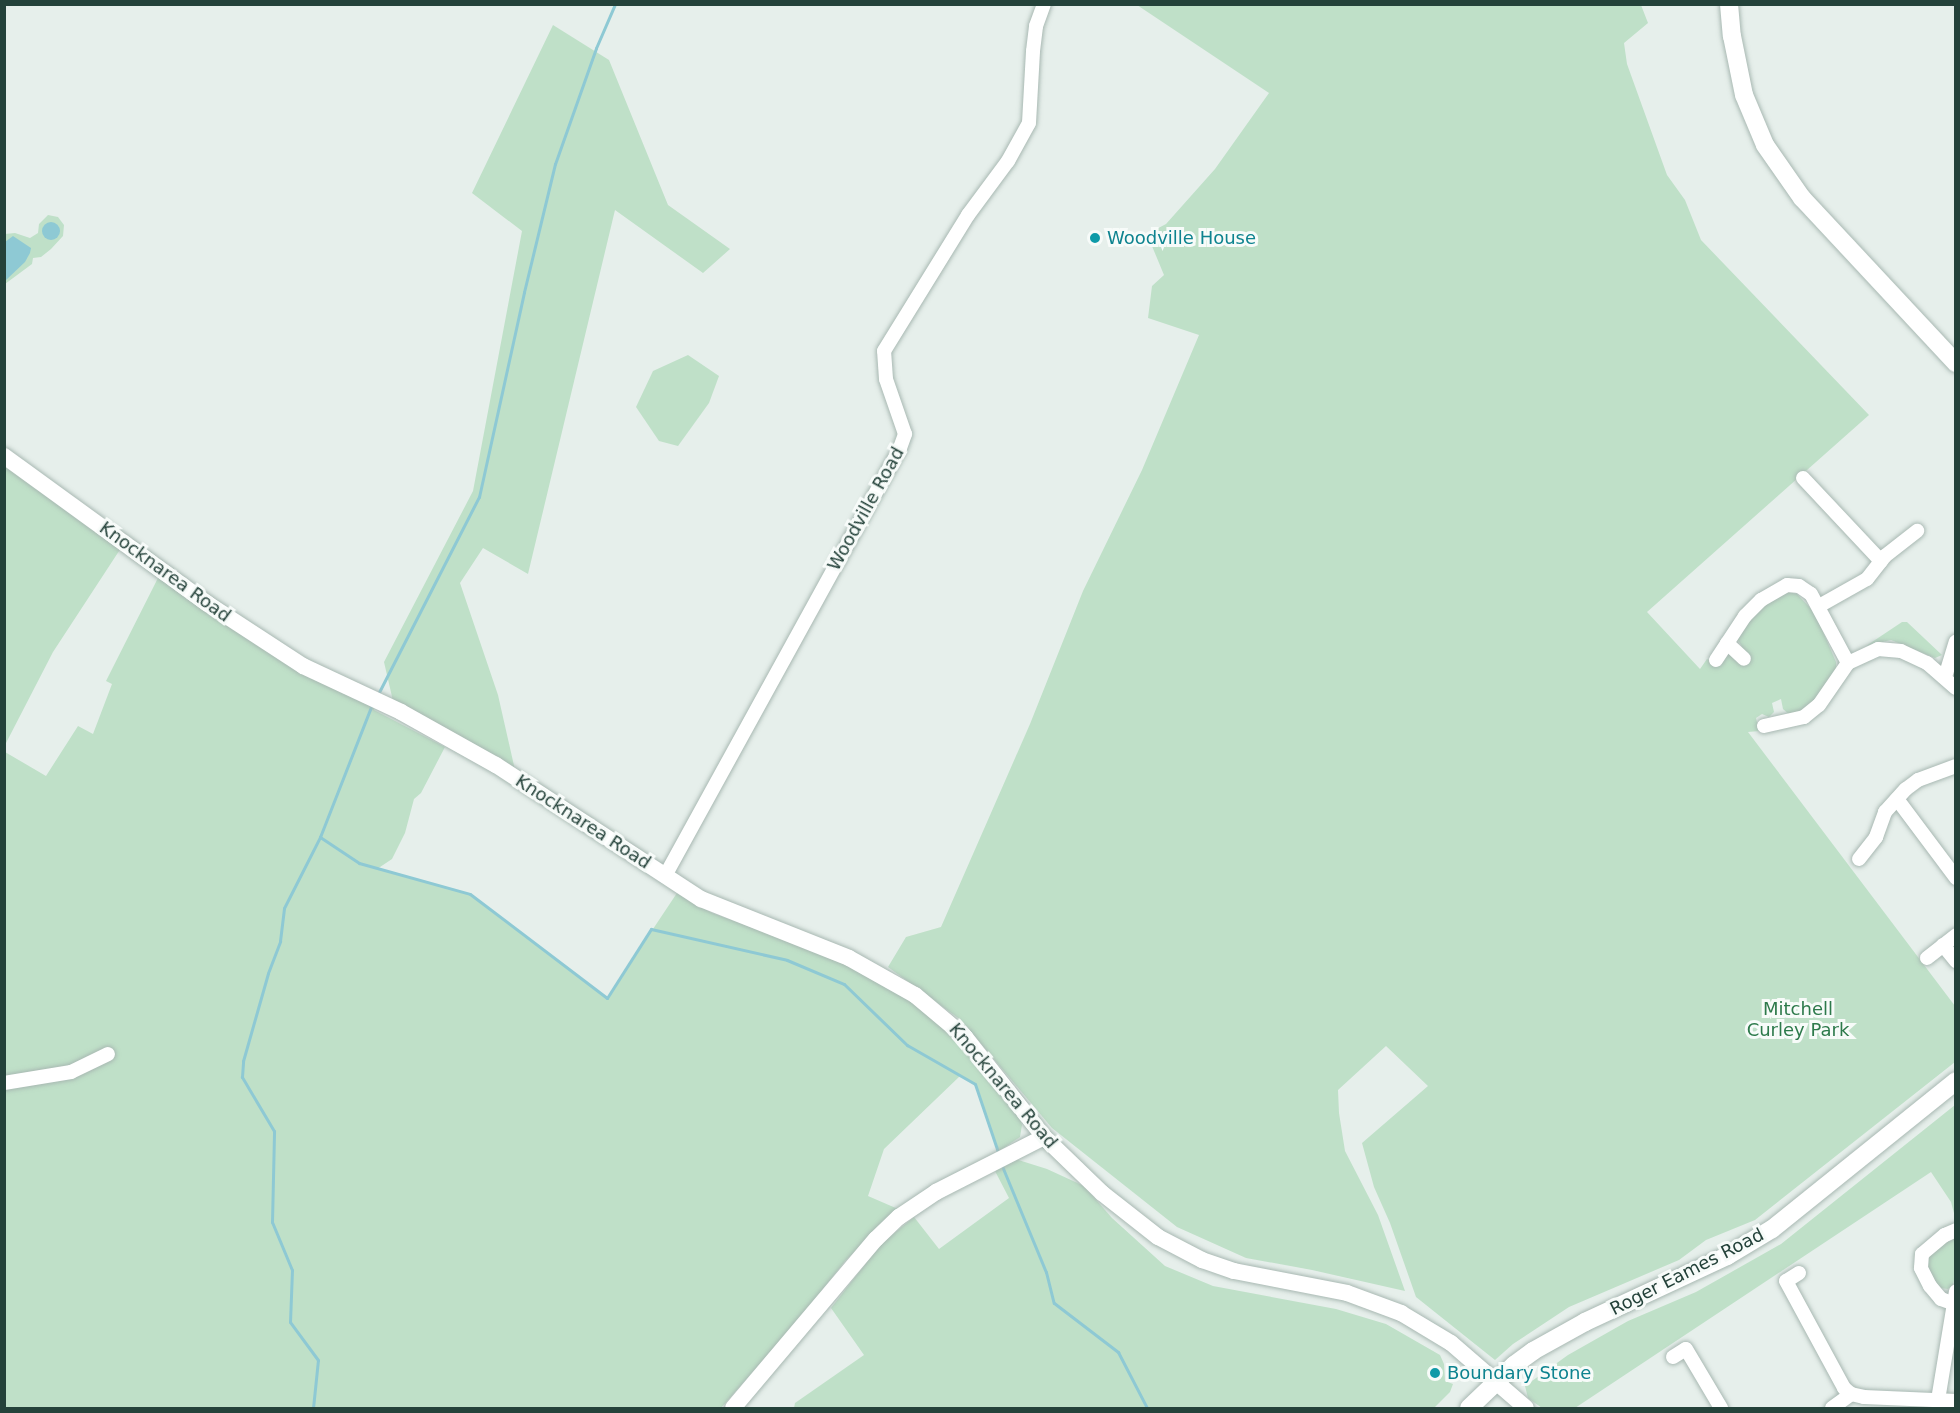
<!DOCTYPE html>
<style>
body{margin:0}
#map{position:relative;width:1960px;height:1413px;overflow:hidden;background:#e6efeb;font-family:"DejaVu Sans",sans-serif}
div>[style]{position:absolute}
.green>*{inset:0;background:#bfe0c8}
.water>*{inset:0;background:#8ec9d4}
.round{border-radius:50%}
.stream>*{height:3px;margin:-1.5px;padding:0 1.5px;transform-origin:1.5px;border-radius:1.5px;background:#8ec9d4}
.roads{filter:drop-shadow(0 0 2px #a8b8b2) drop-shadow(0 0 2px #a8b8b2)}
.minor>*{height:14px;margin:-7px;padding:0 7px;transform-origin:7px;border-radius:7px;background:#fff}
.tertiary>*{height:16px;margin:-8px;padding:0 8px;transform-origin:8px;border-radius:8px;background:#fff}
.secondary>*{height:18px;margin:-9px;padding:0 9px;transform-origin:9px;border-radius:9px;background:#fff}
.dots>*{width:16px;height:16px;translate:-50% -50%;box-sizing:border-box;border:3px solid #f7fbf9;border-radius:50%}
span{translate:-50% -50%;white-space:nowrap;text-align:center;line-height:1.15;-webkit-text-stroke:6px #f7fbf9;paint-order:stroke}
.culture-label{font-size:18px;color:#0d838f}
.left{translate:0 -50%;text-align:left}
.street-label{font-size:18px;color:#24423a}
.park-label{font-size:18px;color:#2d7a4b}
.frame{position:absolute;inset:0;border:6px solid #24423a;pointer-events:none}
</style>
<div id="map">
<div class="green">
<div style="clip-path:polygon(1137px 5px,1641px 5px,1648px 23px,1624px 43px,1627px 64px,1667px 175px,1685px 200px,1701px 240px,1869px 415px,1647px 612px,1700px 669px,1707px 659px,1721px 666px,1723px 660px,1730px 654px,1747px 656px,1737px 638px,1751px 617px,1777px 595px,1789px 592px,1797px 594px,1815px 613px,1836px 662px,1836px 670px,1823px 694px,1793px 718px,1783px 709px,1781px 699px,1772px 703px,1774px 712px,1769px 717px,1762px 714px,1756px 718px,1759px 731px,1748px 732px,1955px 1006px,1955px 1062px,1755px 1220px,1706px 1240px,1679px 1260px,1569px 1307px,1513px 1344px,1495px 1360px,1416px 1297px,1390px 1223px,1374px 1187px,1362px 1143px,1428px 1086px,1386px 1046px,1338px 1090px,1339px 1113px,1345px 1151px,1378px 1215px,1405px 1291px,1312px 1270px,1246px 1258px,1177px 1227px,1052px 1128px,961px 1020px,888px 967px,906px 937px,941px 927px,1030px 724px,1083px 591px,1142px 470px,1199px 335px,1148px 318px,1152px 286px,1164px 275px,1147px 234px,1166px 224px,1215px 169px,1269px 93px)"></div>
<div style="clip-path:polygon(553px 25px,609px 60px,668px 205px,730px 249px,703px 273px,615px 210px,528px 574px,483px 548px,460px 583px,498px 695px,515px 770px,393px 701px,384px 662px,473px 491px,522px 231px,472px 193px)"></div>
<div style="clip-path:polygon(48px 215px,58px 217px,64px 225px,63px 236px,51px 249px,41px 257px,33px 258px,32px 264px,5px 284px,5px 234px,15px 233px,30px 238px,38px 233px,39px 224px)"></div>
<div style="clip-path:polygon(688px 355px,719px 376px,709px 403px,678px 446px,659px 441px,636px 407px,653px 371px)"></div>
<div style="clip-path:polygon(5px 462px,121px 548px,53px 652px,5px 745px)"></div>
<div style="clip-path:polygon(159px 576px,375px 706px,374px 710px,445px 747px,421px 793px,414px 799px,405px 833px,392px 859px,377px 869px,470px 894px,607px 998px,677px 893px,712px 913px,830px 956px,901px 993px,941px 1021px,1019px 1115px,1022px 1125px,1020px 1137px,998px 1152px,975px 1084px,960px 1076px,884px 1149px,868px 1196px,898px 1209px,845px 1261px,801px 1317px,721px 1408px,5px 1408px,5px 752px,46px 776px,78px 726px,93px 734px,112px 684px,106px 681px)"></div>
<div style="clip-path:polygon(1902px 622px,1907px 622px,1942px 655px,1935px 658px,1891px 640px,1866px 646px)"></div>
<div style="clip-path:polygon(1955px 1105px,1955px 1217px,1951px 1202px,1931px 1172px,1575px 1408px,1542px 1408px,1528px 1398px,1525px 1386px,1568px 1355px,1628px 1321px,1696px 1292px,1781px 1244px)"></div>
<div style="clip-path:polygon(1015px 1159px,1047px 1169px,1084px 1186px,1112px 1218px,1165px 1266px,1213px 1286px,1336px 1309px,1386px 1324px,1440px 1355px,1444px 1364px,1445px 1381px,1453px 1384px,1450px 1392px,1434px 1408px,794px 1408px,795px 1403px,864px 1355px,831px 1308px,881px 1244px,914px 1217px,939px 1249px,1009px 1198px,995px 1171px)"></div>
<div style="clip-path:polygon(1951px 1239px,1955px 1239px,1955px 1276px,1953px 1285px,1948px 1289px,1940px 1288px,1926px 1269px,1926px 1260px,1932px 1250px)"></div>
</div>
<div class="water">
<div class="round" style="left:42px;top:222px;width:18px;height:18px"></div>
<div style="clip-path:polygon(13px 236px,31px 248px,30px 253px,25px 262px,5px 281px,5px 242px)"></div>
</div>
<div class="stream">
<div style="left:377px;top:696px;width:224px;rotate:-62.9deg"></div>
<div style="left:479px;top:497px;width:210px;rotate:-77.6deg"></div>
<div style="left:524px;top:292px;width:132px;rotate:-76.4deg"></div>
<div style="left:555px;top:164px;width:123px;rotate:-70.5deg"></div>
<div style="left:596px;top:48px;width:48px;rotate:-66.6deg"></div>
<div style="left:320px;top:837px;width:47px;rotate:33.7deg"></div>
<div style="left:359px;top:863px;width:115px;rotate:15.6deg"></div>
<div style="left:470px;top:894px;width:172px;rotate:37.2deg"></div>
<div style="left:607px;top:998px;width:82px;rotate:-57.5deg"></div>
<div style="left:651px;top:929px;width:139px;rotate:12.8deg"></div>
<div style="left:787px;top:960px;width:62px;rotate:22.8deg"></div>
<div style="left:844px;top:984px;width:88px;rotate:44.1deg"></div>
<div style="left:907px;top:1045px;width:78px;rotate:29.8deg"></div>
<div style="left:975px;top:1084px;width:72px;rotate:71.3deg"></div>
<div style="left:1002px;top:1166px;width:115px;rotate:67.5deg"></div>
<div style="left:1046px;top:1272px;width:32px;rotate:76deg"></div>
<div style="left:1054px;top:1303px;width:81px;rotate:37.4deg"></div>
<div style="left:1118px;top:1352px;width:63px;rotate:62.6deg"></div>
<div style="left:313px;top:1408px;width:48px;rotate:-84.1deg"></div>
<div style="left:318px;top:1360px;width:47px;rotate:-126.4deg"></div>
<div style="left:290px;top:1322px;width:52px;rotate:-87.8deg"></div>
<div style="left:292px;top:1270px;width:52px;rotate:-112.6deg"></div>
<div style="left:272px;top:1222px;width:91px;rotate:-88.7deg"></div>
<div style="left:274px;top:1131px;width:63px;rotate:-120.7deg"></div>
<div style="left:242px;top:1077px;width:16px;rotate:-86deg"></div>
<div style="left:243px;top:1061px;width:91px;rotate:-74.1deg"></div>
<div style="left:268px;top:973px;width:34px;rotate:-69deg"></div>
<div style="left:280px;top:941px;width:33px;rotate:-83deg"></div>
<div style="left:284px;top:908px;width:80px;rotate:-63.1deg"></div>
<div style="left:320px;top:837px;width:143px;rotate:-68.6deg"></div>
</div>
<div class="roads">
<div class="minor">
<div style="left:1803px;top:478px;width:114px;rotate:46.8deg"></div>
<div style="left:1819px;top:606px;width:55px;rotate:-29.4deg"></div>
<div style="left:1867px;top:579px;width:29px;rotate:-52deg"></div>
<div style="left:1885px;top:556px;width:41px;rotate:-38deg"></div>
<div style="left:1727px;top:643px;width:23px;rotate:43deg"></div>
<div style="left:1716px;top:660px;width:53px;rotate:-56.6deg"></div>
<div style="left:1745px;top:616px;width:23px;rotate:-45deg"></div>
<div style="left:1761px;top:600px;width:30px;rotate:-30deg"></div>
<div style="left:1787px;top:585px;width:12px;rotate:5deg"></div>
<div style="left:1799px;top:586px;width:14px;rotate:34deg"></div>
<div style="left:1811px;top:594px;width:78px;rotate:61.8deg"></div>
<div style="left:1945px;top:677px;width:37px;rotate:-73deg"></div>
<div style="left:1764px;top:726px;width:41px;rotate:-12.7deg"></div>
<div style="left:1804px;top:717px;width:19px;rotate:-39deg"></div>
<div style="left:1819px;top:705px;width:51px;rotate:-55.4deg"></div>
<div style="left:1848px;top:663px;width:33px;rotate:-25deg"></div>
<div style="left:1878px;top:649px;width:23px;rotate:5deg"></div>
<div style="left:1901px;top:651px;width:29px;rotate:25deg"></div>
<div style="left:1927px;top:663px;width:38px;rotate:41deg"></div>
<div style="left:1897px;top:799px;width:99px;rotate:53.2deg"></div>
<div style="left:1859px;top:859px;width:28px;rotate:-52deg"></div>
<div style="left:1876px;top:837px;width:27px;rotate:-70deg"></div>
<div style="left:1885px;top:812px;width:31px;rotate:-48deg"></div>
<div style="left:1906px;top:789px;width:15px;rotate:-37deg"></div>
<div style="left:1918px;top:780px;width:40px;rotate:-20.2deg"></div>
<div style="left:665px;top:876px;width:488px;rotate:-61.2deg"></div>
<div style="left:900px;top:448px;width:15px;rotate:-70deg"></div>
<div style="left:905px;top:434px;width:58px;rotate:-109.1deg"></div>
<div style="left:886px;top:379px;width:28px;rotate:-94deg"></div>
<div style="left:884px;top:351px;width:160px;rotate:-58.3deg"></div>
<div style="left:968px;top:215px;width:67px;rotate:-53.5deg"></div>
<div style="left:1008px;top:161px;width:43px;rotate:-61.1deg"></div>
<div style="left:1029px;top:123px;width:72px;rotate:-86.8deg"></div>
<div style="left:1033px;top:51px;width:25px;rotate:-83deg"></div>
<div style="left:1036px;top:26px;width:23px;rotate:-70deg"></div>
<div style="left:1943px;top:945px;width:21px;rotate:51deg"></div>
<div style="left:1927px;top:958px;width:37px;rotate:-38deg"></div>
<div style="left:4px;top:1083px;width:68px;rotate:-9.3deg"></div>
<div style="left:71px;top:1072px;width:41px;rotate:-25.9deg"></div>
<div style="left:1799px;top:1273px;width:15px;rotate:148deg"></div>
<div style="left:1786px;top:1281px;width:122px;rotate:61.5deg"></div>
<div style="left:1844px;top:1388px;width:9px;rotate:41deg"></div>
<div style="left:1851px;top:1394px;width:13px;rotate:13deg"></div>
<div style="left:1864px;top:1397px;width:92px;rotate:2.5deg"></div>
<div style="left:1952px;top:1303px;width:12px;rotate:-160deg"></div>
<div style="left:1941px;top:1299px;width:17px;rotate:-130deg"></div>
<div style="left:1930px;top:1286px;width:20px;rotate:-117deg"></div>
<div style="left:1921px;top:1268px;width:14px;rotate:-86deg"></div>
<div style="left:1922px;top:1254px;width:30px;rotate:-40deg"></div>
<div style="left:1945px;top:1235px;width:12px;rotate:-24deg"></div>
<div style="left:1673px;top:1357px;width:15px;rotate:-32deg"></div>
<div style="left:1686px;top:1349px;width:69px;rotate:59.3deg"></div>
<div style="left:1938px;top:1400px;width:110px;rotate:-80.6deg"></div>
<div style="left:1832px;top:1408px;width:24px;rotate:-36deg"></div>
</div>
<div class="tertiary">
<div style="left:4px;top:456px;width:252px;rotate:36deg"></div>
<div style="left:208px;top:604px;width:113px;rotate:33.1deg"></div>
<div style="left:303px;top:666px;width:108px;rotate:25.1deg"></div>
<div style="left:401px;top:712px;width:109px;rotate:29.2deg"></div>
<div style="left:496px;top:765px;width:245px;rotate:33.2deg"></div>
<div style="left:701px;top:899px;width:159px;rotate:21.7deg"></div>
<div style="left:849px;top:958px;width:76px;rotate:29.3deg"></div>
<div style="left:915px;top:995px;width:65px;rotate:40deg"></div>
<div style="left:965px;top:1037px;width:127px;rotate:51.7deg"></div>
<div style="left:1044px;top:1137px;width:81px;rotate:44deg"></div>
<div style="left:1102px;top:1193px;width:71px;rotate:38.2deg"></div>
<div style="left:1158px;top:1237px;width:50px;rotate:27.6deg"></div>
<div style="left:1202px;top:1260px;width:34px;rotate:19deg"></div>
<div style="left:1234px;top:1271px;width:115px;rotate:11deg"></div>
<div style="left:1347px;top:1293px;width:58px;rotate:20.3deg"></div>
<div style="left:1401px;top:1313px;width:58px;rotate:31deg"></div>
<div style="left:1451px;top:1343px;width:99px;rotate:40.9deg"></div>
<div style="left:733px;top:1408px;width:221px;rotate:-49.8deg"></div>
<div style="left:876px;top:1239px;width:32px;rotate:-44deg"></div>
<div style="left:899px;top:1217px;width:45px;rotate:-34deg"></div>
<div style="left:936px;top:1192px;width:121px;rotate:-27deg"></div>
</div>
<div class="secondary">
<div style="left:1729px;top:4px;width:32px;rotate:85deg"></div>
<div style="left:1732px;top:36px;width:60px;rotate:78.5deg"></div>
<div style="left:1744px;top:95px;width:54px;rotate:67.2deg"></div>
<div style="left:1765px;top:145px;width:65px;rotate:55.1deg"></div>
<div style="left:1802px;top:198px;width:226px;rotate:47deg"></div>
<div style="left:1469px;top:1408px;width:62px;rotate:-43.7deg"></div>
<div style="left:1514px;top:1365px;width:24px;rotate:-36deg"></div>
<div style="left:1533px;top:1351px;width:60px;rotate:-29.1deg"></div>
<div style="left:1585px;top:1322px;width:157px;rotate:-24.9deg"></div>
<div style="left:1727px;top:1256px;width:52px;rotate:-31deg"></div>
<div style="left:1772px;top:1229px;width:236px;rotate:-38.8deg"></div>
</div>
</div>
<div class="dots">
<div style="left:1095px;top:238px;background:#0f9aa8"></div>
<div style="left:1435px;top:1373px;background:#0f9aa8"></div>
</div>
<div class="culture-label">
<span class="left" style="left:1107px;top:238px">Woodville House</span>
<span class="left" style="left:1447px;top:1373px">Boundary Stone</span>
</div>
<div class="street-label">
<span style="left:866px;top:509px;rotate:-61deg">Woodville Road</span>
<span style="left:165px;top:572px;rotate:36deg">Knocknarea Road</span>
<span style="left:583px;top:822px;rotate:33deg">Knocknarea Road</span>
<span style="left:1003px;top:1086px;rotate:50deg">Knocknarea Road</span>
<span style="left:1687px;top:1272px;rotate:-27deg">Roger Eames Road</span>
</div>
<div class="park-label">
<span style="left:1798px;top:1020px">Mitchell<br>Curley Park</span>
</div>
<div class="frame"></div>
</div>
